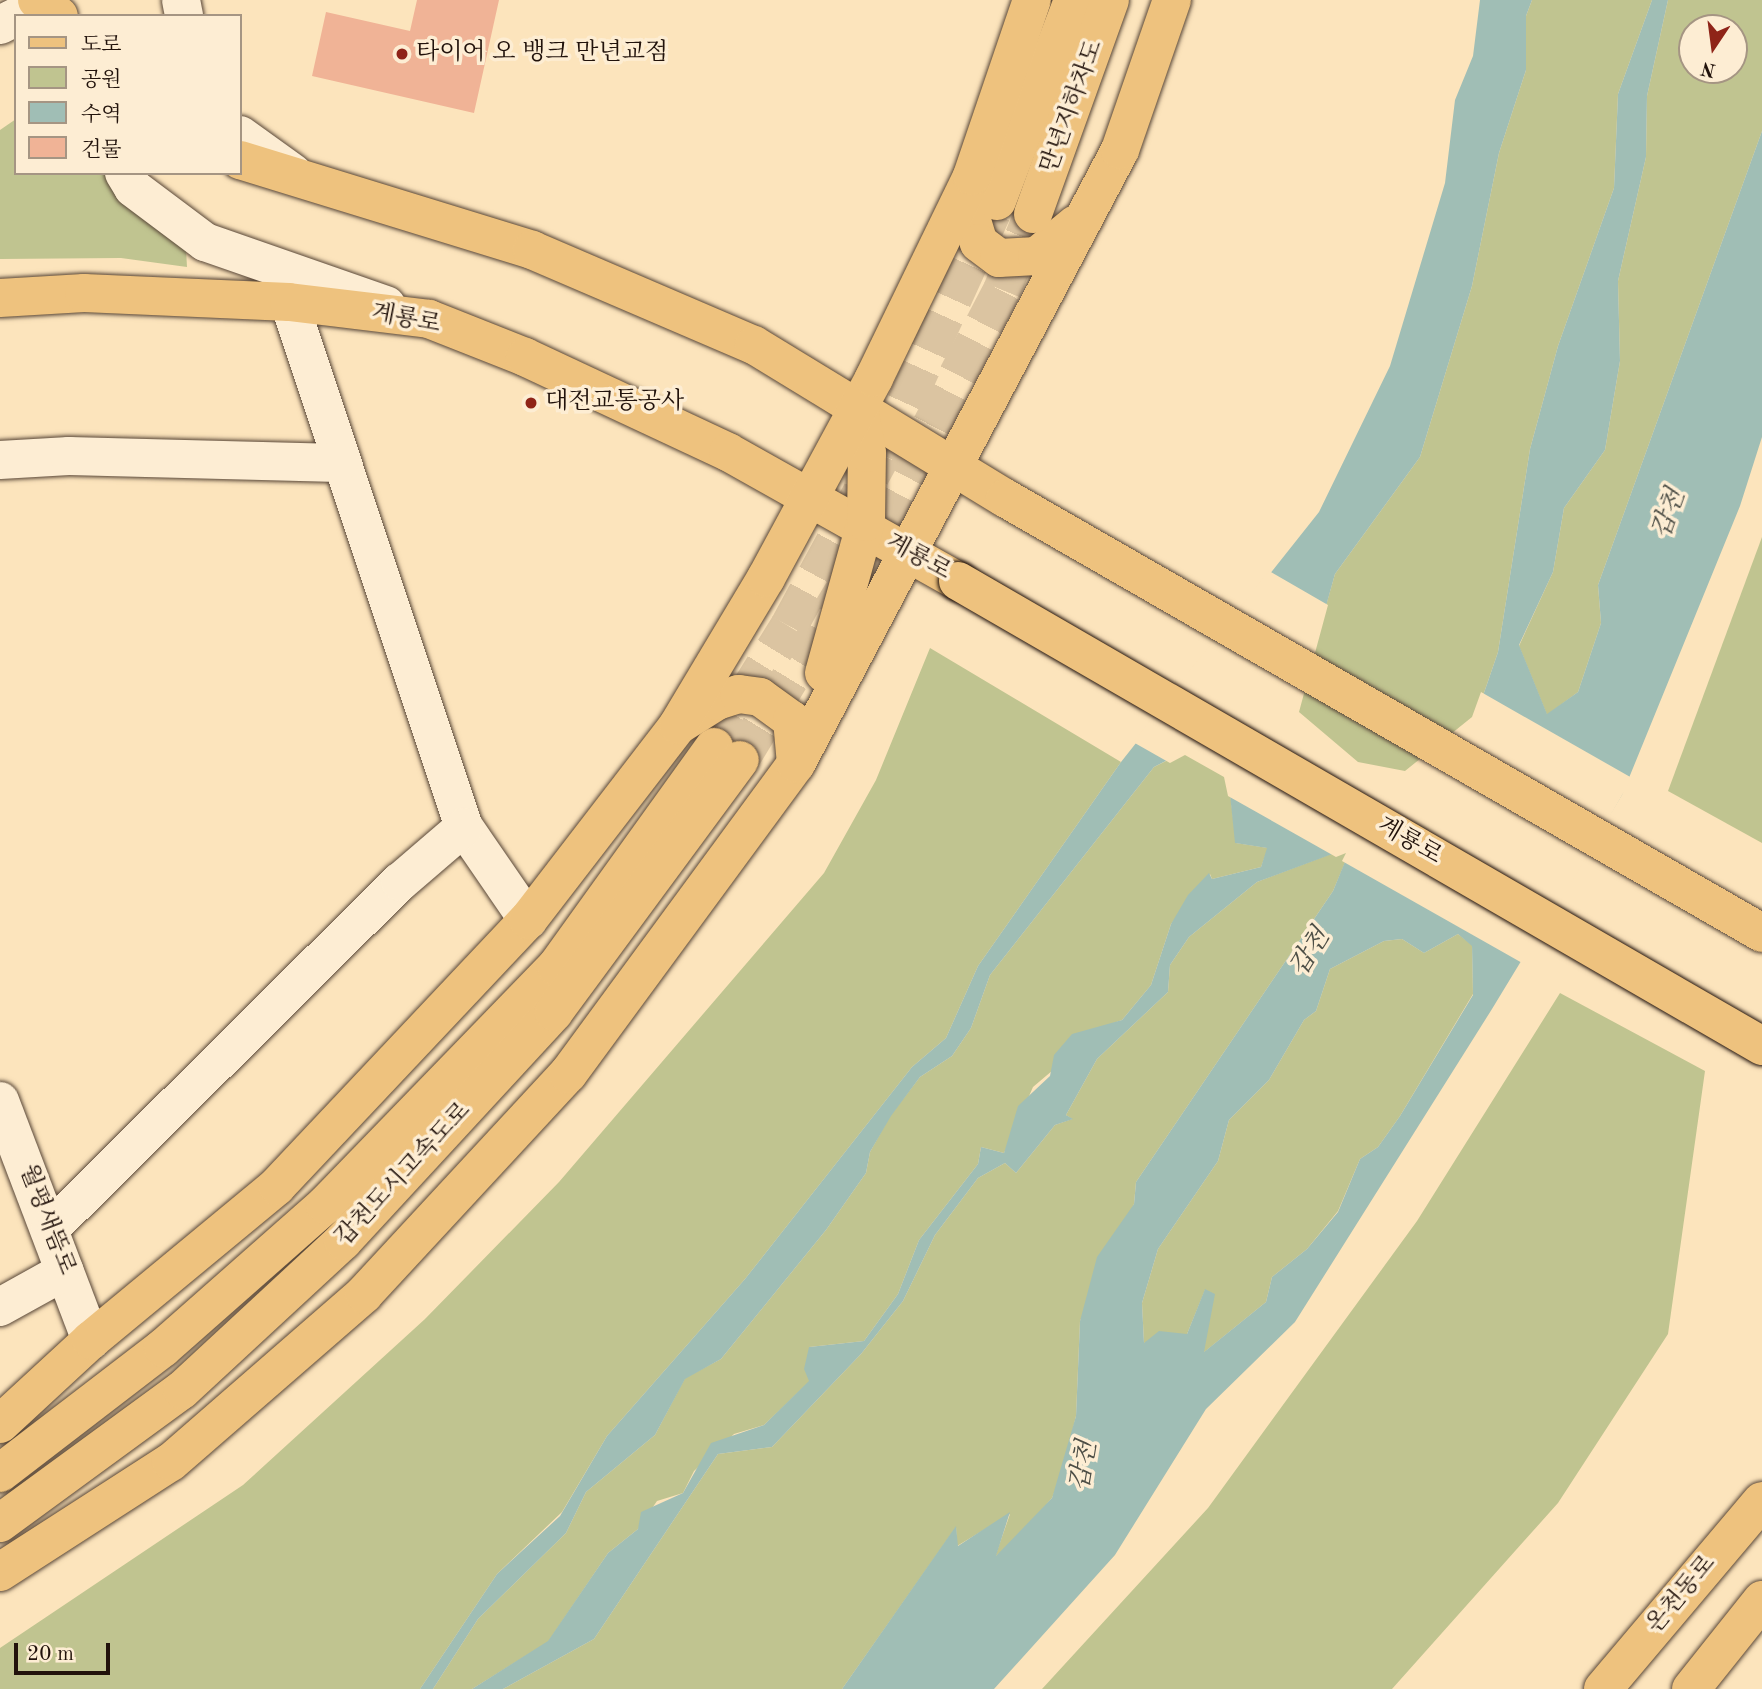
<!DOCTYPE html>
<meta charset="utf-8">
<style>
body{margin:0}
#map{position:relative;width:1762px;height:1689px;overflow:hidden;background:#fce4bc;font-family:"Old Standard TT","Noto Serif KR",serif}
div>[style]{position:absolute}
.green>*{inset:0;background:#c0c490}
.water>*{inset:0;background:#a0beb5}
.pier>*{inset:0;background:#fce4bc}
.building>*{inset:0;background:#f0b396}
.major-tunnel>*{height:38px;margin-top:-19px;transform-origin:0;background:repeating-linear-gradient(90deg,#dbc4a1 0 38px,transparent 0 57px)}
.roads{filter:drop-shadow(0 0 2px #584637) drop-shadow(0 0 2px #584637)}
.minor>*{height:38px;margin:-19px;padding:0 19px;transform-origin:19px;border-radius:19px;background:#fdedd3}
.major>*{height:38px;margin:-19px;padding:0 19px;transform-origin:19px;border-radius:19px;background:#eec27e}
.bridges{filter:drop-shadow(0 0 2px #21120b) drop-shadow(0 0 2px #21120b)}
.major-bridge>*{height:38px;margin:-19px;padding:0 19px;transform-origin:19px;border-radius:19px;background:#eec27e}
.dots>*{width:19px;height:19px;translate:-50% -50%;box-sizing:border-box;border:4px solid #fdedd3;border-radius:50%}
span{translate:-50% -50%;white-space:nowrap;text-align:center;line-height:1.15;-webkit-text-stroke:7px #fdedd3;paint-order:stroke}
.poi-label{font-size:24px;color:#21120b}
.left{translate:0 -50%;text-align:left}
.street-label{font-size:24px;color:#21120b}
.water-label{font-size:26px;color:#4d4e46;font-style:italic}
.legend{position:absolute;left:14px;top:14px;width:228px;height:161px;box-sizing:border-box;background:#fdedd3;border:2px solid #a59583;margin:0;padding:9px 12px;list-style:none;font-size:21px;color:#21120b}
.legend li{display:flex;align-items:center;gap:14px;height:35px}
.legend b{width:35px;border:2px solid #a59583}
.north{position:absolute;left:1678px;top:14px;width:70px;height:70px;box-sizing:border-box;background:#fdedd3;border:2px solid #a59583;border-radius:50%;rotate:193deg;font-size:19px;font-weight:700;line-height:28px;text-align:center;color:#21120b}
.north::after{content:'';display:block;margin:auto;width:24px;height:32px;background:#8f2418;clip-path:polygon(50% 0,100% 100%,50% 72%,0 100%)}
.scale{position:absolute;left:14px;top:1643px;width:96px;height:32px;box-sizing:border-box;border:4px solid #21120b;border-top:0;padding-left:9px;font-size:21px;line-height:24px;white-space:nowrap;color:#21120b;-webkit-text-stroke:5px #fdedd3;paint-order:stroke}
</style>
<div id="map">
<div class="green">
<div style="clip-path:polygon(1532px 0,1652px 0,1618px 94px,1614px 188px,1558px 346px,1530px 449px,1498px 652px,1475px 719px,1406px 775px,1356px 765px,1295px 714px,1335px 574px,1420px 457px,1472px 286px,1499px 153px,1526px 70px,1526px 16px)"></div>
<div style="clip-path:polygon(evenodd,1668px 0,1762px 0,1762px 131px,1598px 585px,1601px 623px,1578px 692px,1547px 715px,1519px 646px,1553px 572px,1564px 508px,1605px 450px,1620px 361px,1618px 281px,1646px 157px,1647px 96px,1668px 0,1692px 28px,1734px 28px,1734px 70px,1692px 70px,1692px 28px)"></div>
<div style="clip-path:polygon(16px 119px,16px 173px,104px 173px,126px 204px,186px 249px,187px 267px,121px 258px,0 259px,0 130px)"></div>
<div style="clip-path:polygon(1762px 537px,1762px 843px,1668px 791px)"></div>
<div style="clip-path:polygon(930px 648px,1121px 762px,978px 966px,946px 1038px,912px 1067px,745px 1279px,607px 1436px,562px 1512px,497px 1574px,420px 1689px,0 1689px,0 1648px,243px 1485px,425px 1319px,559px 1182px,824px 873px,876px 780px)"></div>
<div style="clip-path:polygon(1186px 751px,1228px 775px,1236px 843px,1268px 848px,1261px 867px,1212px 879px,1210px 874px,1171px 924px,1151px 985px,1122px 1020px,1105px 1026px,1033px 1087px,1004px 1153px,981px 1147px,978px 1164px,919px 1240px,898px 1294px,864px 1341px,809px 1347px,810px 1381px,764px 1425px,734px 1434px,694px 1471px,683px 1493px,657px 1501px,638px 1529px,608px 1553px,548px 1642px,472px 1689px,433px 1689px,478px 1619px,566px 1533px,586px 1492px,655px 1435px,685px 1378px,721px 1359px,826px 1230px,866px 1173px,870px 1152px,890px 1116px,920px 1077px,952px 1056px,971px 1028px,990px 975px,1154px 767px)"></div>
<div style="clip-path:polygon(1352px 846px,1333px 891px,1136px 1182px,1134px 1204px,1080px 1321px,1076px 1416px,1062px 1473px,1052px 1498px,1014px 1541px,995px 1557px,1010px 1514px,957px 1546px,956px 1527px,842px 1689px,503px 1689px,594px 1639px,718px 1454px,772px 1447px,861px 1354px,903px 1301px,935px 1235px,978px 1178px,1005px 1163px,1016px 1173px,1055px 1125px,1072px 1119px,1066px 1115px,1097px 1059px,1168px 992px,1170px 965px,1189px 937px,1257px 882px)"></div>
<div style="clip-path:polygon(1458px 934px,1472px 945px,1473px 994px,1400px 1116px,1378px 1147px,1360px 1159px,1338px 1211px,1307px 1249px,1272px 1277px,1266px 1302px,1203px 1353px,1205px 1290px,1187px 1334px,1144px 1343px,1142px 1303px,1158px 1249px,1218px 1161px,1229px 1120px,1269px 1080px,1304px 1020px,1316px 1011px,1330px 969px,1384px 941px,1402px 939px,1424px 953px)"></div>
<div style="clip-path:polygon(1560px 993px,1705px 1071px,1668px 1334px,1558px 1503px,1392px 1689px,1042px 1689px,1208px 1508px,1417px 1221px)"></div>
</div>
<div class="water">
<div style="clip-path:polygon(evenodd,1480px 0,1532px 0,1526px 16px,1526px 70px,1499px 153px,1472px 286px,1420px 457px,1335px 574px,1296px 713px,1356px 765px,1406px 775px,1475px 719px,1498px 652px,1530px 449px,1558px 346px,1614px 188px,1618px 94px,1652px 0,1668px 0,1647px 96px,1646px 157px,1618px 281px,1620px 361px,1605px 450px,1564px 508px,1553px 572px,1519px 645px,1547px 714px,1578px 692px,1601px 623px,1598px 585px,1762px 131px,1762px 437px,1740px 506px,1622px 795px,1492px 1009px,1295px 1322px,1206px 1409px,1115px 1555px,994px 1689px,842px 1689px,956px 1526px,958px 1546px,1010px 1512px,996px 1556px,1052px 1498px,1076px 1416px,1080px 1321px,1097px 1257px,1134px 1204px,1136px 1182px,1333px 891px,1351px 847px,1257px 882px,1189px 937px,1170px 965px,1168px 992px,1097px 1059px,1066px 1115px,1073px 1119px,1055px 1125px,1016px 1173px,1005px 1163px,978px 1178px,935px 1235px,903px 1301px,861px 1354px,772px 1447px,718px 1454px,594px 1639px,503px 1689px,472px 1689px,548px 1641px,608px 1553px,638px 1529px,641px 1512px,683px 1493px,711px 1443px,764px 1425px,809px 1381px,804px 1369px,809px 1347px,864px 1341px,898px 1294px,919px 1240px,978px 1164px,981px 1147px,1004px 1153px,1018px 1106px,1050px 1076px,1054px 1055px,1072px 1034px,1122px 1020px,1151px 985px,1171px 924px,1188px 895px,1209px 873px,1212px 879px,1261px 867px,1267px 848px,1235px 843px,1228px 775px,1185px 751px,1154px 767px,990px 975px,971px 1028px,952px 1056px,920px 1077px,891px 1116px,870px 1152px,866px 1173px,826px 1230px,721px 1359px,685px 1379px,655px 1435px,586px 1492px,566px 1533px,478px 1619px,433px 1689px,420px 1689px,497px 1574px,560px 1516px,607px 1436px,745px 1279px,912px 1067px,946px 1038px,978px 966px,1121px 762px,1319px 512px,1390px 366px,1445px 183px,1455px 100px,1473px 56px,1480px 0,1458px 934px,1472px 946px,1473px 995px,1400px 1116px,1378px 1147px,1360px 1159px,1338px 1212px,1307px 1249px,1272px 1277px,1266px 1302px,1204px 1352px,1215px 1294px,1205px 1289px,1187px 1334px,1159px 1331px,1144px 1343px,1142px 1303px,1158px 1249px,1218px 1161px,1229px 1120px,1269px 1080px,1304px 1020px,1316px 1011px,1330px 969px,1384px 941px,1402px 939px,1424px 953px,1458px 934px)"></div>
</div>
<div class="pier">
<div style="clip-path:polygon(1269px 571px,1328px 605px,1299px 712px,1358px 762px,1405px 771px,1472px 717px,1481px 692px,1632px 778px,1524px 964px,1342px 861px,1346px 853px,1336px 857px,1228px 796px,1224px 777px,1185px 755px,1170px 763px,1133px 742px)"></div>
</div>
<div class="building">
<div style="clip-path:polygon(417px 0,499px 0,474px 113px,312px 76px,326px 12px,410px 31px)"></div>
</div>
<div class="major-tunnel">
<div style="left:714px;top:747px;width:142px;rotate:-58.2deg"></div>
<div style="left:789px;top:626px;width:195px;rotate:-61.5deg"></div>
<div style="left:882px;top:455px;width:267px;rotate:-65.6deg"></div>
<div style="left:740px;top:760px;width:215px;rotate:-58.5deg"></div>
<div style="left:852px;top:577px;width:324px;rotate:-62.4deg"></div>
<div style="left:1002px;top:290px;width:82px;rotate:-67.8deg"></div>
</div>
<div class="roads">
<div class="minor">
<div style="left:181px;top:0;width:16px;rotate:79deg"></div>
<div style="left:0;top:25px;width:18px;rotate:-27deg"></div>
<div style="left:240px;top:135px;width:65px;rotate:35.6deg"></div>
<div style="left:124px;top:173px;width:17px;rotate:59deg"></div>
<div style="left:133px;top:188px;width:90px;rotate:36.9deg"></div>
<div style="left:205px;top:242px;width:192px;rotate:19.2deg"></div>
<div style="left:289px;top:302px;width:553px;rotate:71.57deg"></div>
<div style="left:464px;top:827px;width:113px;rotate:55.5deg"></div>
<div style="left:0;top:460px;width:69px;rotate:-3.3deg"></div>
<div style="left:69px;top:456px;width:270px;rotate:1.5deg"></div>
<div style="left:0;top:1101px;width:256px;rotate:69.2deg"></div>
<div style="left:50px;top:1229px;width:493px;rotate:-44.8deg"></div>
<div style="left:400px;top:882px;width:84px;rotate:-40.7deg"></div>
<div style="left:0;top:1307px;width:74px;rotate:-29deg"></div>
</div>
<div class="major">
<div style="left:37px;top:0;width:27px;rotate:36deg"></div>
<div style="left:240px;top:160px;width:306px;rotate:17.1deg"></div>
<div style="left:532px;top:250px;width:241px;rotate:23.2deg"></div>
<div style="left:754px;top:345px;width:294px;rotate:31.4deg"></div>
<div style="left:1005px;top:498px;width:873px;rotate:29.88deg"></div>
<div style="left:972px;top:178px;width:36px;rotate:93deg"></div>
<div style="left:970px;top:214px;width:30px;rotate:73deg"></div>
<div style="left:979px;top:243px;width:25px;rotate:37deg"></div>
<div style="left:999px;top:258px;width:38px;rotate:-3deg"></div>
<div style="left:1037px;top:256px;width:50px;rotate:-39.4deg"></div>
<div style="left:997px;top:201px;width:215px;rotate:-69.3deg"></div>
<div style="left:1033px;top:214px;width:227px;rotate:-70.2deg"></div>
<div style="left:0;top:298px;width:84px;rotate:-3.4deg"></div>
<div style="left:84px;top:293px;width:205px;rotate:2.5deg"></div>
<div style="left:289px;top:302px;width:141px;rotate:6.9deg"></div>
<div style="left:429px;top:319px;width:103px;rotate:21.6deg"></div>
<div style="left:525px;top:357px;width:224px;rotate:25.1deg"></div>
<div style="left:728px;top:452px;width:264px;rotate:29.3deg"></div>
<div style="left:824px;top:673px;width:157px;rotate:-74.5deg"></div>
<div style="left:866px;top:522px;width:69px;rotate:-89.2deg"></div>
<div style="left:867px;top:453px;width:48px;rotate:-99.7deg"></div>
<div style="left:679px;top:725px;width:45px;rotate:-32.3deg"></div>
<div style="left:717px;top:701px;width:23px;rotate:-18deg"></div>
<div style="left:739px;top:694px;width:21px;rotate:8deg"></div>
<div style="left:760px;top:697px;width:39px;rotate:36deg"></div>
<div style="left:792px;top:720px;width:44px;rotate:84.8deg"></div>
<div style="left:0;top:1424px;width:124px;rotate:-42.7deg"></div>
<div style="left:91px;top:1340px;width:241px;rotate:-39.6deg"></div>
<div style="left:277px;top:1186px;width:366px;rotate:-46.7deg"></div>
<div style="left:528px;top:920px;width:246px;rotate:-52.4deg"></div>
<div style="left:678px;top:725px;width:171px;rotate:-59.1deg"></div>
<div style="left:766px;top:578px;width:227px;rotate:-61.6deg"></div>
<div style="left:874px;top:378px;width:225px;rotate:-64.1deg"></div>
<div style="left:972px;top:176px;width:186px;rotate:-71.2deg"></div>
<div style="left:0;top:1473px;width:205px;rotate:-37.5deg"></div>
<div style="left:163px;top:1348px;width:216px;rotate:-41.4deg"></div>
<div style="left:325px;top:1205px;width:332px;rotate:-45.9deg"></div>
<div style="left:556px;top:967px;width:271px;rotate:-54.3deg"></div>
<div style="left:0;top:1523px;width:225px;rotate:-36.2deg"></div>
<div style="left:182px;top:1390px;width:219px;rotate:-42.8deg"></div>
<div style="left:343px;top:1241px;width:311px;rotate:-47.3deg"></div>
<div style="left:554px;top:1012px;width:313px;rotate:-53.6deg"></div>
<div style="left:0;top:1572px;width:203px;rotate:-32.8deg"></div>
<div style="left:171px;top:1462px;width:256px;rotate:-41deg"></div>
<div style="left:364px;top:1294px;width:300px;rotate:-47.2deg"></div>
<div style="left:568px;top:1074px;width:385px;rotate:-53.7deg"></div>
<div style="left:796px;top:764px;width:694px;rotate:-62.18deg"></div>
<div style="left:1120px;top:150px;width:159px;rotate:-70.9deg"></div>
<div style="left:1603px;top:1689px;width:246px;rotate:-49.8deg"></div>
<div style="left:1691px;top:1689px;width:114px;rotate:-51.4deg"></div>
</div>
</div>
<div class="bridges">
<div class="major-bridge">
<div style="left:958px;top:581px;width:929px;rotate:30.04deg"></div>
</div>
</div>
<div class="dots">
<div style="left:402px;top:54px;background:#8f2418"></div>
<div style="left:531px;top:403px;background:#8f2418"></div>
</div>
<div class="poi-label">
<span class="left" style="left:416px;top:54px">타이어 오 뱅크 만년교점</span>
<span class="left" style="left:545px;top:403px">대전교통공사</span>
</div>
<div class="street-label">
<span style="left:1073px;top:107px;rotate:-70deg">만년지하차도</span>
<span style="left:406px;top:320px;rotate:11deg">계룡로</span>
<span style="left:918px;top:558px;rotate:29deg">계룡로</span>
<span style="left:1409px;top:842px;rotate:30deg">계룡로</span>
<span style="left:404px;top:1175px;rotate:-47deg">갑천도시고속도로</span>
<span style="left:46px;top:1220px;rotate:69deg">월평새뜸로</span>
<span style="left:1682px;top:1595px;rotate:-50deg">온천동로</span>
</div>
<div class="water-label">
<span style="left:1670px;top:514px;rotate:-70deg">갑천</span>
<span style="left:1311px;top:953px;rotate:-58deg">갑천</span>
<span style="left:1085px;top:1466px;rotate:-80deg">갑천</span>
</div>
<ul class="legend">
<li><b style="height:9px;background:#eec27e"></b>도로</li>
<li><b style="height:19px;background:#c0c490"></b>공원</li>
<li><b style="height:19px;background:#a0beb5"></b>수역</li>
<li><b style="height:19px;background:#f0b396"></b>건물</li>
</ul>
<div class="north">N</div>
<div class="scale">20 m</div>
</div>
